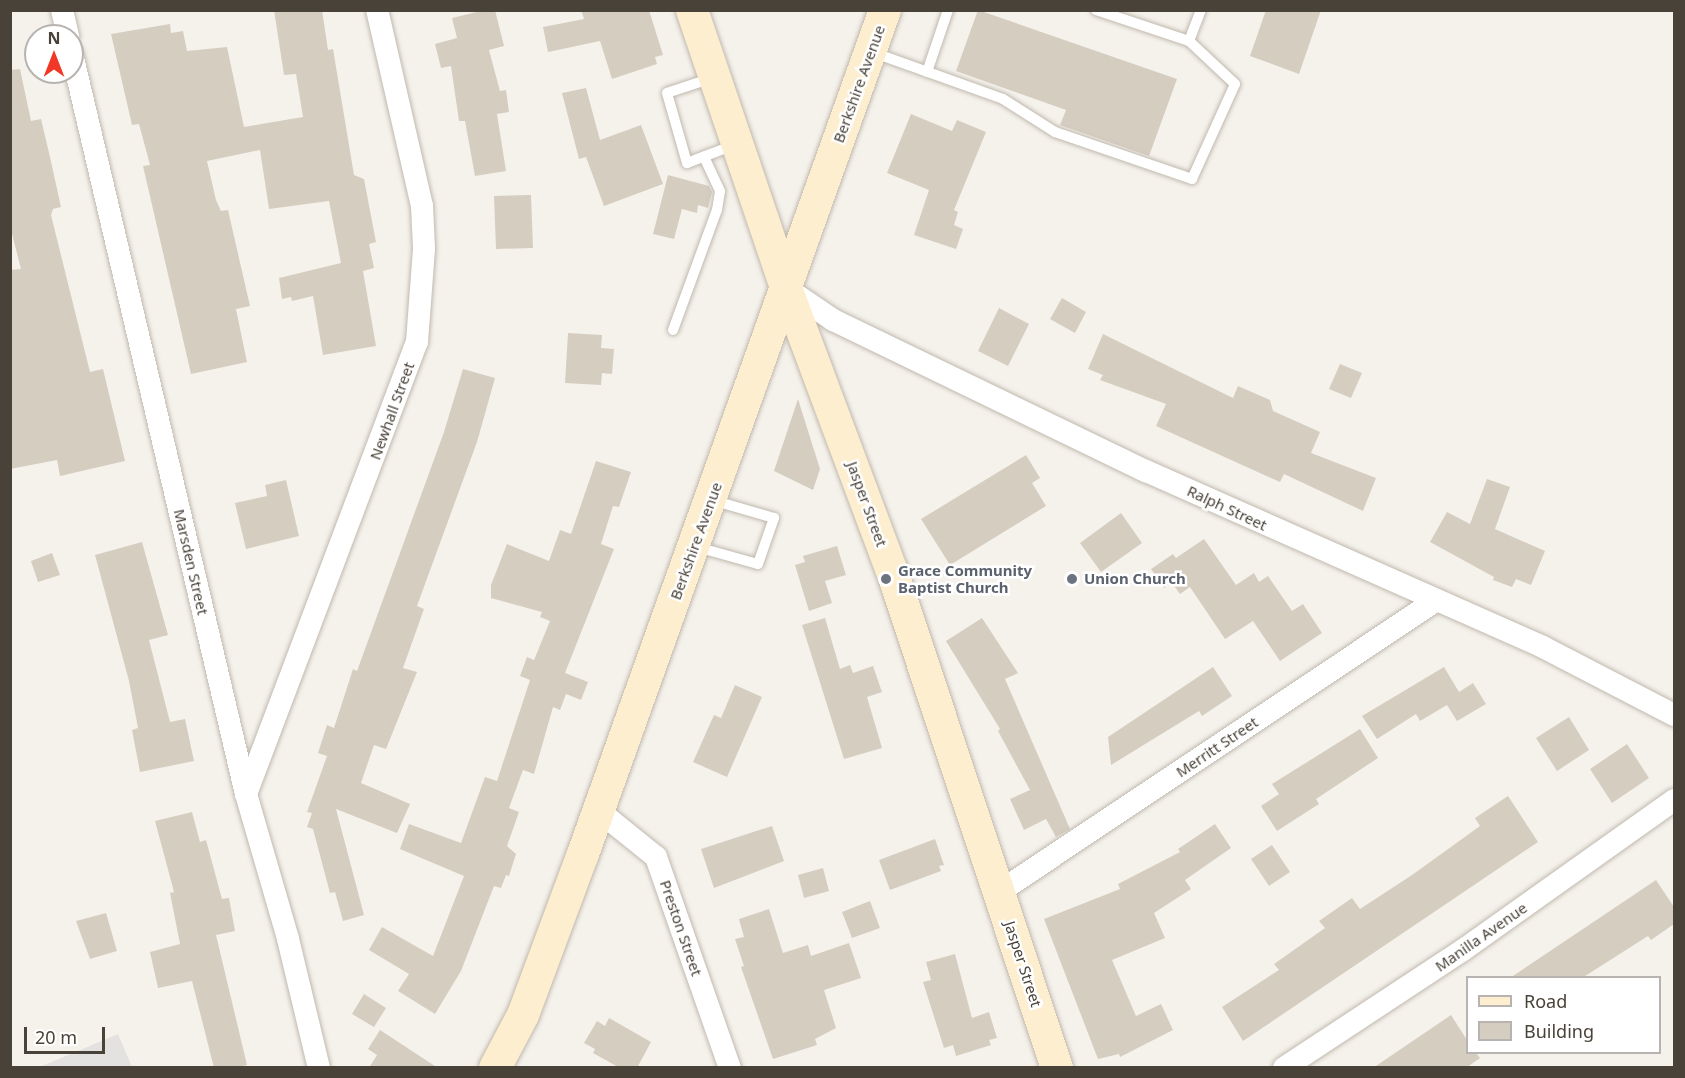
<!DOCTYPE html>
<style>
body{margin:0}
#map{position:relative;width:1685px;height:1078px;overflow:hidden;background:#f5f2ec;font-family:"Noto Sans",sans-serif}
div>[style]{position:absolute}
.parking>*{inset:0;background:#e4e2e0}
.building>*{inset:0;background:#d6cdc1}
.roads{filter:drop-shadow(0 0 2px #c0b9ae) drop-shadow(0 0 2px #c0b9ae)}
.service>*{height:10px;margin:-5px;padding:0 5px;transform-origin:5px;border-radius:5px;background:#fff}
.minor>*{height:22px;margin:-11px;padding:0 11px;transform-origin:11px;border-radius:11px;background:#fff}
.secondary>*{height:32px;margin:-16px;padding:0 16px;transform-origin:16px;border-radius:16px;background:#fceece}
.dots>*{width:16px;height:16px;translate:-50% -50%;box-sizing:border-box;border:3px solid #fff;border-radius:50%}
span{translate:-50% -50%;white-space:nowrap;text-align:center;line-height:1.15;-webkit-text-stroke:5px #fff;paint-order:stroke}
.street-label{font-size:15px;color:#494239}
.worship-label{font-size:15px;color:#5b616d;font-weight:700}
.left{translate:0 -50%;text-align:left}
.frame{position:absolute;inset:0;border:12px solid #494239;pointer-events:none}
.legend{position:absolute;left:1466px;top:976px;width:195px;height:78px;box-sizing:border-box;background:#fff;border:2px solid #b6b3b0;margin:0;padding:8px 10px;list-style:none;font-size:18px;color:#494239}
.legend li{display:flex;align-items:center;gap:12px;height:30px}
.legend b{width:30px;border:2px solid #b6b3b0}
.north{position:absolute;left:24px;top:24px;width:60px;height:60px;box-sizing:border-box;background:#fff;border:2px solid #b6b3b0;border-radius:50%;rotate:0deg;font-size:16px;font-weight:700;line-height:24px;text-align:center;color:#494239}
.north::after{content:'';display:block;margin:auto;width:21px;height:27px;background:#f13827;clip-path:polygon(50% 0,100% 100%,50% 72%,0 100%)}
.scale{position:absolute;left:24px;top:1027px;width:81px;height:27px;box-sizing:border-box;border:3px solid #494239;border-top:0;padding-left:8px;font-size:18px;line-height:21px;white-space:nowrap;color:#494239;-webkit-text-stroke:4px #fff;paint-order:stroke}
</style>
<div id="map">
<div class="parking">
<div style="clip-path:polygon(118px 1034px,132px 1067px,43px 1067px,42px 1066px)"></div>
</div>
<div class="building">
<div style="clip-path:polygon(274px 10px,322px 10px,328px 50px,333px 49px,354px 175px,364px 179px,376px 242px,369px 244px,374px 268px,363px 271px,376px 346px,323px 355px,313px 296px,292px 301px,291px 297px,282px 299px,279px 278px,341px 263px,329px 201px,269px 209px,260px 150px,207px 161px,216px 200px,221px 211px,228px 210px,250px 306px,236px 309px,247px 362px,191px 374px,143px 166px,150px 165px,139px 124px,132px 125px,111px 34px,170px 24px,171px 33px,183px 31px,187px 51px,227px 47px,244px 127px,303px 117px,296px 74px,284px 75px)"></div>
<div style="clip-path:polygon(485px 10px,495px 10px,504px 46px,489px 50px,500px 91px,506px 90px,509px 112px,497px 114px,506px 171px,475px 176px,465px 121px,459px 121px,451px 66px,441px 68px,435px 44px,457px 38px,452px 18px)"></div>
<div style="clip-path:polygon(581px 10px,649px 10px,663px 55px,655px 57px,657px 64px,612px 79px,600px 41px,548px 52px,543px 27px,584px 19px)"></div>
<div style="clip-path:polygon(978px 10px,1177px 79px,1149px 156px,1060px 125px,1066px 110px,956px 71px)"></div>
<div style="clip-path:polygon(1266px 10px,1321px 10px,1299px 74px,1250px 56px)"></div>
<div style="clip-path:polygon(20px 69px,31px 121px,41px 119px,50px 157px,61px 207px,53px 209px,51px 215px,90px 372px,103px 369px,125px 461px,60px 476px,57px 460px,10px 469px,10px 270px,21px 269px,10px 226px,10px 70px)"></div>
<div style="clip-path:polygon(586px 88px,600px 140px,641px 125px,663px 184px,604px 206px,586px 157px,579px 159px,562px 93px)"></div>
<div style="clip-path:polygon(911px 114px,952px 131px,957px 120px,986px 132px,954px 210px,958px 212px,954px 225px,963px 229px,956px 249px,914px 235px,929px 190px,887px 173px)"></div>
<div style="clip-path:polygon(668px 175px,709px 186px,712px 192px,708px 208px,698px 205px,697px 213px,682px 209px,674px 239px,653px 234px)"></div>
<div style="clip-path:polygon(531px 195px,533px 248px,496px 249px,494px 196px)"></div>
<div style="clip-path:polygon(1062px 298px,1086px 312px,1075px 333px,1050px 319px)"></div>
<div style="clip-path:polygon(999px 308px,1029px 324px,1008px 366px,978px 351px)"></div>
<div style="clip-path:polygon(568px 333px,602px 335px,601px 348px,614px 349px,612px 374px,602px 373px,601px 385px,565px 383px)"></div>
<div style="clip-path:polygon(1103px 334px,1233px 398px,1238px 386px,1270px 400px,1273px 411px,1320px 432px,1311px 453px,1376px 478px,1363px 511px,1284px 474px,1280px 482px,1156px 426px,1166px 404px,1100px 380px,1103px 375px,1088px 369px)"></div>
<div style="clip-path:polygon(1340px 364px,1362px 373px,1351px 398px,1329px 389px)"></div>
<div style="clip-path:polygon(463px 369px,495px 378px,477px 442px,417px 606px,424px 609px,403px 668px,417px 672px,386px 749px,374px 745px,361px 783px,410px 804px,397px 833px,336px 809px,364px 915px,343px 921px,335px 892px,330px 893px,313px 829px,307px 827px,312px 813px,307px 812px,327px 756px,318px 753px,327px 725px,334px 728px,353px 669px,357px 671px,444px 432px)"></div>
<div style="clip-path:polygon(798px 399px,820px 469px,813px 490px,774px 471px)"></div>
<div style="clip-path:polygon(1026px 455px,1040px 478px,1032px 483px,1046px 506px,950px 565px,921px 519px)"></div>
<div style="clip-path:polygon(596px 461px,631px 472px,619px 507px,613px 506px,601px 544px,614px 549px,565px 673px,588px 682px,581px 700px,566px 694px,560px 710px,553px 707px,534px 774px,523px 770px,509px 808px,519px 812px,507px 846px,516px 854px,509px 876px,506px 875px,501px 888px,494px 886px,461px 971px,435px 1014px,398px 991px,409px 974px,369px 950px,382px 927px,433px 956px,464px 876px,400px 849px,409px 824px,461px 843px,485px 777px,497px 781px,530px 680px,520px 676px,527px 657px,534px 660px,550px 621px,540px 617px,542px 612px,491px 598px,491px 585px,507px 544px,549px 561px,560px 530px,571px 534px)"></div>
<div style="clip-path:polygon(1487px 479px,1510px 487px,1495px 529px,1545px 551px,1531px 585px,1516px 579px,1512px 587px,1493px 580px,1494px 577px,1430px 542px,1447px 512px,1470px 524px)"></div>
<div style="clip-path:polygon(286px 480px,299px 536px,246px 549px,235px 503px,267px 496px,265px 485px)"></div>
<div style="clip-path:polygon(1121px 513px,1142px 543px,1101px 572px,1080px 543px)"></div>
<div style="clip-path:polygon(1204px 539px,1236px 585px,1254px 573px,1259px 582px,1268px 576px,1292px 611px,1303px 604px,1322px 633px,1280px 661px,1253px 621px,1225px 639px,1190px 587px,1180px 594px,1172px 583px,1164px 588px,1151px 569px,1173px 554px,1176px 558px)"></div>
<div style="clip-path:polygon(142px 542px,168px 635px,149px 640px,170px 722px,185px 719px,194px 761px,140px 772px,132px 730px,138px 728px,129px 681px,95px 555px)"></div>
<div style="clip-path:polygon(837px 546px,846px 575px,825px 581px,832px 603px,809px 611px,795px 565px,805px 562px,803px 556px)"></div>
<div style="clip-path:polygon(52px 553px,60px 575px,38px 582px,31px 561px)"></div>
<div style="clip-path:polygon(825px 618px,840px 669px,850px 665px,853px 673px,873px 666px,882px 692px,867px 697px,882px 748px,844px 759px,802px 625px)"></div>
<div style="clip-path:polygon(982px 618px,1018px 673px,1005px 679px,1070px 829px,1056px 837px,1046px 819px,1024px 830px,1010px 799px,1030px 790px,998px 731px,1000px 729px,946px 641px)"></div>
<div style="clip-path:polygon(1213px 667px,1232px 696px,1202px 716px,1199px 711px,1111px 765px,1108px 737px)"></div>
<div style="clip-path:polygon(1444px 667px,1459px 692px,1473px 683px,1486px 704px,1457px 721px,1447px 705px,1420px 721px,1416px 714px,1377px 739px,1362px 716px)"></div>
<div style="clip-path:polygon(735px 685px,762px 697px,727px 777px,693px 762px,714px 715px,721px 718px)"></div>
<div style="clip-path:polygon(1569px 717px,1589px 750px,1557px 771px,1536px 738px)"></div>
<div style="clip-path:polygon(1360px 729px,1378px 758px,1316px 799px,1319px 804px,1277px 831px,1261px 806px,1279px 794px,1272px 784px)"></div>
<div style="clip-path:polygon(1627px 744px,1649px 778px,1612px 803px,1590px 769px)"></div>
<div style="clip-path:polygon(1508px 796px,1538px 842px,1243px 1041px,1222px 1007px,1279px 970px,1274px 964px,1325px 928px,1319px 921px,1352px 898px,1360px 909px,1412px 875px,1480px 826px,1475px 818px)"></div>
<div style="clip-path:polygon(192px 812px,200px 842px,206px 840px,222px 899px,229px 898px,235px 931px,216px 935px,247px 1065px,233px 1068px,214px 1068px,192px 981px,158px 988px,150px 952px,180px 944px,170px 893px,174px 892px,155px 821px)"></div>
<div style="clip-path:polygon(1215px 824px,1231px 848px,1185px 880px,1191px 889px,1154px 913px,1165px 938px,1112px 960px,1136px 1016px,1161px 1004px,1173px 1030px,1120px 1057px,1119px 1054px,1098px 1059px,1044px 919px,1120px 889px,1118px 884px,1180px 852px,1178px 849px)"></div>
<div style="clip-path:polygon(772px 826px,784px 861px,714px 888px,701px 849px)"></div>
<div style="clip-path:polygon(935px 839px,944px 865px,939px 866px,941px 871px,890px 890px,879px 860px)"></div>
<div style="clip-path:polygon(1272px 845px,1290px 872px,1269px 886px,1251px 859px)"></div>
<div style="clip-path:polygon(823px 868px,829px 891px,804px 898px,798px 875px)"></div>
<div style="clip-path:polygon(1656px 880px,1674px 907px,1674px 924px,1651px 940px,1648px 936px,1582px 978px,1510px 978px)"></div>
<div style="clip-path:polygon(870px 901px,880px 928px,852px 938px,842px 912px)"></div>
<div style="clip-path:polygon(769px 909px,783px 953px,808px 945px,811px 956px,849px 943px,861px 978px,824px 990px,836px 1028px,815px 1039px,817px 1045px,773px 1059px,741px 967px,744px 966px,735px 939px,744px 937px,739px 919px)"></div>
<div style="clip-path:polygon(106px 913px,117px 951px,90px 959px,76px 921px)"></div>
<div style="clip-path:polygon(955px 954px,972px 1018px,989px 1012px,997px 1038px,989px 1040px,991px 1045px,956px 1056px,953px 1045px,944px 1048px,923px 982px,931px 980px,926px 962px)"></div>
<div style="clip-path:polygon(364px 994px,386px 1008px,374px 1027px,352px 1014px)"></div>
<div style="clip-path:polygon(1451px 1015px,1467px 1040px,1467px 1053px,1476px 1053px,1480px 1058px,1466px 1068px,1373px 1068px)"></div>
<div style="clip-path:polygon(609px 1018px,651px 1042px,637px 1068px,620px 1068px,593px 1053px,595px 1049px,584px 1043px,597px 1021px,605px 1026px)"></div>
<div style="clip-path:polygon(380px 1030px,438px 1068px,369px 1068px,377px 1055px,368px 1049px)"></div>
</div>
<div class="roads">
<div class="service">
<div style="left:1189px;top:41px;width:33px;rotate:-69deg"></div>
<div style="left:872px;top:52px;width:139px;rotate:19.7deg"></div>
<div style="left:1003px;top:99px;width:62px;rotate:32.4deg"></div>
<div style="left:1055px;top:132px;width:145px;rotate:18.9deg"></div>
<div style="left:1192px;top:179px;width:104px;rotate:-65.6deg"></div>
<div style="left:1235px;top:84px;width:63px;rotate:-136.9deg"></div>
<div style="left:1189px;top:41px;width:98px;rotate:-161.6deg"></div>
<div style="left:927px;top:72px;width:65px;rotate:-71.3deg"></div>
<div style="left:712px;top:78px;width:47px;rotate:161.6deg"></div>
<div style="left:667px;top:93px;width:73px;rotate:74.1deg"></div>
<div style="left:687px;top:163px;width:50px;rotate:-21deg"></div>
<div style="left:673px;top:330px;width:128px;rotate:-69.9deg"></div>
<div style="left:717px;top:210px;width:19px;rotate:-81deg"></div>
<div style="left:720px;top:191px;width:38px;rotate:-115deg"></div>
<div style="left:697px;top:547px;width:63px;rotate:15.6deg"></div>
<div style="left:758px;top:564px;width:49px;rotate:-70.8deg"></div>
<div style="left:774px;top:518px;width:65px;rotate:-163.8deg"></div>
</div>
<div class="minor">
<div style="left:62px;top:10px;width:27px;rotate:77deg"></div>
<div style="left:72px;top:54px;width:760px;rotate:76.77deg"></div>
<div style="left:246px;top:794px;width:151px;rotate:73.8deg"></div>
<div style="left:288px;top:939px;width:133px;rotate:76.5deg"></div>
<div style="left:786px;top:288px;width:57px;rotate:34.2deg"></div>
<div style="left:833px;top:320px;width:348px;rotate:25.8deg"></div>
<div style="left:1146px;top:471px;width:434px;rotate:23.9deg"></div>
<div style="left:1543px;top:647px;width:148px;rotate:27.4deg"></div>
<div style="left:246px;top:794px;width:483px;rotate:-69.3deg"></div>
<div style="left:417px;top:342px;width:94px;rotate:-85.7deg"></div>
<div style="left:424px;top:248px;width:42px;rotate:-92.7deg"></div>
<div style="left:422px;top:206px;width:201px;rotate:-102.9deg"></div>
<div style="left:599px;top:811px;width:73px;rotate:38.9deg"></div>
<div style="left:656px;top:857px;width:224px;rotate:70.7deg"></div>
<div style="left:999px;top:892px;width:524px;rotate:-33.72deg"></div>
<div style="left:1284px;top:1068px;width:214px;rotate:-33.4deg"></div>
<div style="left:1463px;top:950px;width:259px;rotate:-35.4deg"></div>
</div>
<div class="secondary">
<div style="left:692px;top:10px;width:293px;rotate:71.3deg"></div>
<div style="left:786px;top:288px;width:302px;rotate:69.5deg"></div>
<div style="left:892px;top:571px;width:524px;rotate:71.63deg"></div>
<div style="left:495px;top:1068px;width:60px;rotate:-62.2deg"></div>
<div style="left:523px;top:1015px;width:172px;rotate:-69.6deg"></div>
<div style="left:583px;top:854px;width:896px;rotate:-70.31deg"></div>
</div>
</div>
<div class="dots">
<div style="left:886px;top:579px;background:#6b7280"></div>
<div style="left:1072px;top:579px;background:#6b7280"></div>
</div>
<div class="street-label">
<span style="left:859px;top:84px;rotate:-70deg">Berkshire Avenue</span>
<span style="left:392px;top:411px;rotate:-70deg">Newhall Street</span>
<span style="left:867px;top:504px;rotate:70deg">Jasper Street</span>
<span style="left:1227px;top:508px;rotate:25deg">Ralph Street</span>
<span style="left:696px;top:541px;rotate:-70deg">Berkshire Avenue</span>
<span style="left:191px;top:562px;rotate:77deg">Marsden Street</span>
<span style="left:1217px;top:747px;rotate:-34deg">Merritt Street</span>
<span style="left:681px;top:928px;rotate:71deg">Preston Street</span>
<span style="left:1481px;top:937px;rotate:-35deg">Manilla Avenue</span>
<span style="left:1023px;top:964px;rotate:72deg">Jasper Street</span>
</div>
<div class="worship-label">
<span class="left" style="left:898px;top:579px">Grace Community<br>Baptist Church</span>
<span class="left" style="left:1084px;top:579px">Union Church</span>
</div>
<div class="frame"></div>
<ul class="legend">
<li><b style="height:8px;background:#fceece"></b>Road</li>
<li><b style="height:16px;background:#d6cdc1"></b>Building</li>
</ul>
<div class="north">N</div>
<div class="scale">20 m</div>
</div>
